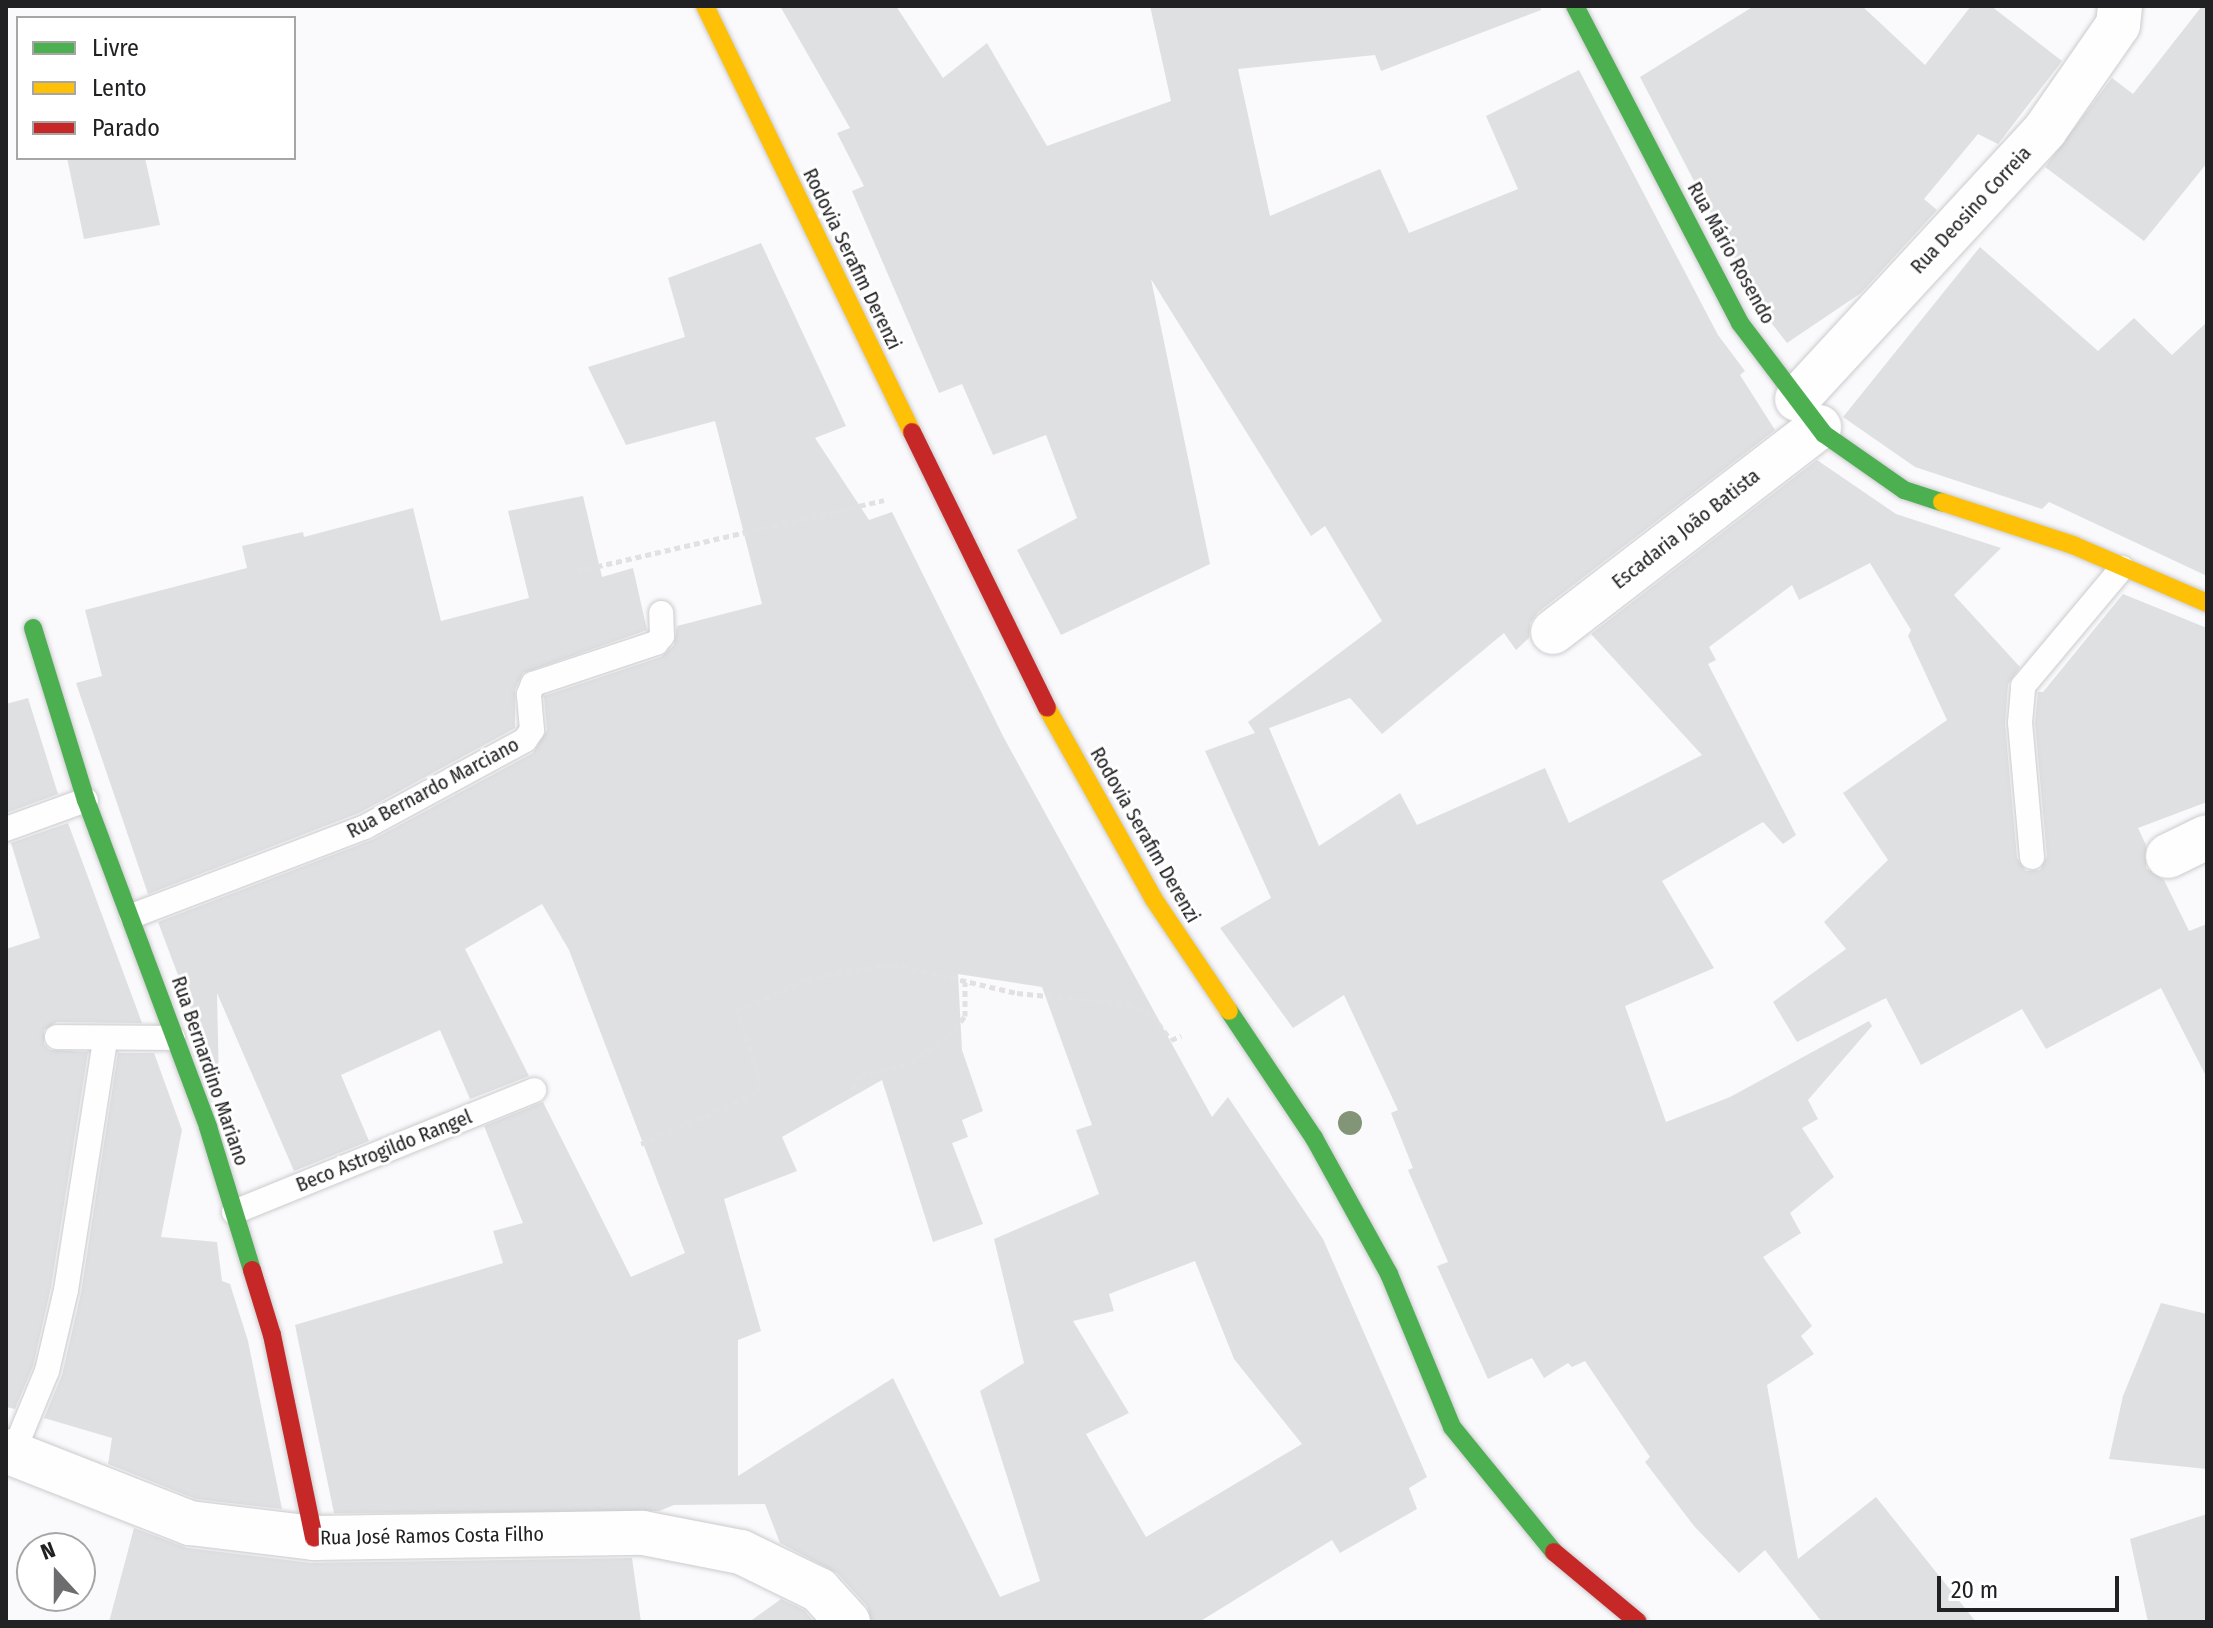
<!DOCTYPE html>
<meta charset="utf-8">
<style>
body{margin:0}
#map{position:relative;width:2213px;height:1628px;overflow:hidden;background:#fafafd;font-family:"Fira Sans Condensed",sans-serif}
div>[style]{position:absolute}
.building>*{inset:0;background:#dfe0e2}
.path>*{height:5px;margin-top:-2.5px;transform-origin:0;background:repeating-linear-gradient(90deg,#e1e1e3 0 6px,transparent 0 10px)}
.roads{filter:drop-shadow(0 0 2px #cbcbce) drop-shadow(0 0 2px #cbcbce)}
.lane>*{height:24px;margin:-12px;padding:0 12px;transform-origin:12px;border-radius:12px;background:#fefeff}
.street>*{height:44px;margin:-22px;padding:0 22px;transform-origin:22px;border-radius:22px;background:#fefeff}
.fast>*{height:18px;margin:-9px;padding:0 9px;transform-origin:9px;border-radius:9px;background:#4caf50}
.slow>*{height:18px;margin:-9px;padding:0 9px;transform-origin:9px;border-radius:9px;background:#ffc107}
.jam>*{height:18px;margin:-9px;padding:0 9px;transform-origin:9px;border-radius:9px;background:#c62828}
.trees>*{width:24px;height:24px;margin:-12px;border-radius:50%;background:#829576}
span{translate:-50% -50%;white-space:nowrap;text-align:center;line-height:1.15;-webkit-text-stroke:6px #fff;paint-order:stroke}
.street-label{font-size:20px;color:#212123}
.frame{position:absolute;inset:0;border:8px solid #212123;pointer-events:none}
.legend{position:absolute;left:16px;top:16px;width:280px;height:144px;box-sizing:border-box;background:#fff;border:2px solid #a6a6a7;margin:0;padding:10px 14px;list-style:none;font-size:24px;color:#212123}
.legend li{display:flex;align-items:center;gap:16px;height:40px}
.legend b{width:40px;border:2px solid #a6a6a7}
.north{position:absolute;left:16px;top:1532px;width:80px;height:80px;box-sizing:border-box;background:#fff;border:2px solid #a6a6a7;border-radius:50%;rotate:339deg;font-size:22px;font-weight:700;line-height:32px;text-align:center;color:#212123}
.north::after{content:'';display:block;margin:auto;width:28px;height:36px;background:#6d6d6f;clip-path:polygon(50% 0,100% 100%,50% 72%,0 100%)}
.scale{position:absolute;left:1937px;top:1576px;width:182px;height:36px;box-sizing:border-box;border:4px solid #212123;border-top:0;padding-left:10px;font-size:24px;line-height:28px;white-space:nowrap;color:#212123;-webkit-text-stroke:6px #fff;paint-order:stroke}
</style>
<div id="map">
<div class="building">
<div style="clip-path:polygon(780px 6px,896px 6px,943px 78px,987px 43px,1047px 146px,1171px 101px,1150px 6px,1540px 6px,1541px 10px,1381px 71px,1375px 55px,1238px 69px,1270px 216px,1380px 169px,1409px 233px,1518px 189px,1486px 116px,1579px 70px,1718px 335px,1745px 371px,1740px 375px,1775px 430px,1538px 612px,1530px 623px,1529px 638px,1516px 650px,1504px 633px,1382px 734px,1350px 698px,1269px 728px,1319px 846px,1400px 793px,1417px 825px,1545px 768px,1569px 823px,1702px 755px,1591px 634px,1817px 460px,1896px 514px,2001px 548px,1954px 595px,2020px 667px,2008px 684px,2005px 724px,2017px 858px,2026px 871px,2040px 870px,2047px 856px,2035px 723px,2038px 692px,2043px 692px,2123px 594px,2207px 628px,2207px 802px,2138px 828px,2146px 845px,2146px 868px,2164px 880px,2189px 931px,2207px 924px,2207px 1078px,2161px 988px,2046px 1049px,2022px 1009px,1921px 1065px,1886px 998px,1797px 1042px,1773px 1002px,1846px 949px,1824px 922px,1888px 860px,1843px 793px,1947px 720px,1908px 636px,1911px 630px,1870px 563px,1799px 600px,1792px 585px,1709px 647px,1716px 660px,1708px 664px,1796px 835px,1783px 844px,1763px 822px,1662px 881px,1714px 968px,1625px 1006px,1666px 1122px,1730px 1097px,1869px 1021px,1872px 1026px,1808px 1100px,1818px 1119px,1802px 1128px,1834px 1177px,1790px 1213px,1801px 1233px,1763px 1257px,1812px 1326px,1801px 1336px,1814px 1354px,1767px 1385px,1798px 1559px,1876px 1497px,1976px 1622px,1822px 1622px,1765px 1550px,1739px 1573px,1694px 1526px,1645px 1462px,1650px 1457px,1585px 1361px,1572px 1367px,1568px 1363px,1544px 1378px,1532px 1358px,1488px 1379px,1437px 1266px,1448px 1262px,1408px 1170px,1413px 1168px,1391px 1113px,1398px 1110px,1344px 995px,1293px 1028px,1220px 928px,1271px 898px,1205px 751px,1255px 733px,1248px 722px,1382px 621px,1325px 526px,1311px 536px,1151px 279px,1210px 564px,1061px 635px,1017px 550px,1077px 518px,1046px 435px,993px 455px,962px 384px,939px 393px,852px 191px,864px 186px,837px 133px,850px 128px)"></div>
<div style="clip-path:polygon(1754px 6px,1862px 6px,1925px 65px,1971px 6px,1991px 6px,2062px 61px,1998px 144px,1978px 134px,1924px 199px,1937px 210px,1861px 293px,1787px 343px,1761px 310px,1640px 77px)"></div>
<div style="clip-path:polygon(2202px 6px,2207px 6px,2207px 163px,2144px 241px,2045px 167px,2112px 78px,2133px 94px)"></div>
<div style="clip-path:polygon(67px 158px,145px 158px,160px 225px,84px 239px)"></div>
<div style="clip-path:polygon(evenodd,761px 243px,846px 426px,815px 438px,869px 520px,892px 512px,1004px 738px,1212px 1117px,1228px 1097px,1323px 1239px,1427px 1477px,1409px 1488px,1417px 1509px,1340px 1553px,1332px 1540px,1199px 1622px,872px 1622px,867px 1606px,837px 1573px,780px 1543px,765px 1504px,674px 1505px,659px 1511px,334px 1513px,295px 1325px,503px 1263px,493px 1231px,523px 1223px,484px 1126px,543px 1102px,631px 1277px,685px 1253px,569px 950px,542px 904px,465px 949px,529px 1076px,470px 1099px,440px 1030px,341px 1075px,369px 1141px,294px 1171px,217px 993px,219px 1084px,158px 922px,372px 840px,533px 753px,547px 730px,544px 696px,661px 657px,674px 645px,677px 626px,762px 604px,715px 421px,626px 445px,588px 367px,685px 337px,668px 278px,761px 243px,958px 974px,1042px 987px,1092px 1125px,1076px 1130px,1099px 1194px,994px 1239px,1024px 1363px,980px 1391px,1040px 1581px,1000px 1597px,893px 1378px,738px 1476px,738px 1340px,761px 1331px,724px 1199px,797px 1171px,782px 1137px,882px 1080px,933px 1242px,983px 1224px,952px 1143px,968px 1137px,962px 1120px,983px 1111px,962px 1050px,958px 974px,761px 243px,1195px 1261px,1234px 1359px,1302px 1444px,1146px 1537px,1086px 1434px,1129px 1413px,1073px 1321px,1114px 1311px,1109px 1294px,1195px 1261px)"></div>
<div style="clip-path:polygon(1980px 247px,2098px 351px,2134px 318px,2172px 355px,2207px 322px,2207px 576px,2049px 502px,2042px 509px,1915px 467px,1843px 417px)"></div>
<div style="clip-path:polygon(583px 496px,602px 577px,633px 568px,647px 630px,523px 673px,515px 689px,515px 728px,359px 813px,148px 894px,76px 683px,102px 676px,85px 610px,247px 568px,242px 546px,303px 532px,304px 537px,413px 508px,441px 621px,529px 598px,508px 511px)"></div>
<div style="clip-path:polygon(28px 698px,58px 794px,6px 813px,6px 704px)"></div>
<div style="clip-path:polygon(68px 823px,142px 1023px,57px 1022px,44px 1030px,44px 1044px,50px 1050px,88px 1052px,51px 1287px,33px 1366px,15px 1409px,6px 1407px,6px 949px,40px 938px,11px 843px)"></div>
<div style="clip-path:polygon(118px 1053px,154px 1053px,182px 1130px,161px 1237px,217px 1242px,222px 1281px,230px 1284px,248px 1341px,282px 1509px,196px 1499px,108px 1464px,112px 1438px,44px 1418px,62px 1375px,81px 1293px)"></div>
<div style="clip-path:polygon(2161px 1303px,2207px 1314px,2207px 1469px,2109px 1459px,2123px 1396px)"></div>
<div style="clip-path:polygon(2207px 1514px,2207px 1622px,2148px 1622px,2130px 1539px)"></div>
<div style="clip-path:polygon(134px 1528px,187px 1548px,311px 1563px,632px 1558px,641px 1622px,109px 1622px)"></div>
<div style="clip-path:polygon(781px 1599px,804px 1610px,814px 1622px,749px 1622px)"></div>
</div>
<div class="path">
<div style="left:577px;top:571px;width:315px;rotate:-13deg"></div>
<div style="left:853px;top:1089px;width:16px;rotate:-60deg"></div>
<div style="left:861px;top:1075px;width:51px;rotate:-13.5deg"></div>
<div style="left:911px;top:1063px;width:45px;rotate:-35.1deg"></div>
<div style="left:948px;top:1037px;width:27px;rotate:-51deg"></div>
<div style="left:965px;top:1016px;width:34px;rotate:-90deg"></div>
<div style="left:641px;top:1144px;width:127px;rotate:-23.7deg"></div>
<div style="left:757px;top:1093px;width:13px;rotate:-77deg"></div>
<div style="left:760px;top:1080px;width:73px;rotate:-108.4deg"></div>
<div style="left:737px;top:1011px;width:76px;rotate:-24.9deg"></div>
<div style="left:806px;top:979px;width:87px;rotate:-9.9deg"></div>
<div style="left:892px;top:964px;width:128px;rotate:13.1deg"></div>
<div style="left:1017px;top:993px;width:111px;rotate:5.7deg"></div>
<div style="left:1127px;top:1004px;width:27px;rotate:24deg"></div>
<div style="left:1152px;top:1015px;width:31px;rotate:53deg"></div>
<div style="left:1171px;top:1040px;width:11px;rotate:-22deg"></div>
</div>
<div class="roads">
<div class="lane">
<div style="left:6px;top:829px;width:85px;rotate:-19.9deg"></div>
<div style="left:2032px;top:857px;width:135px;rotate:-95.1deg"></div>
<div style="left:2020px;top:723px;width:37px;rotate:-85deg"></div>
<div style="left:2023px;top:686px;width:154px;rotate:-50deg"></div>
<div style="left:132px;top:916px;width:249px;rotate:-20.9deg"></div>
<div style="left:365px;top:827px;width:182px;rotate:-28.5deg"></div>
<div style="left:525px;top:740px;width:12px;rotate:-55deg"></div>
<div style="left:532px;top:730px;width:36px;rotate:-95deg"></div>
<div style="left:529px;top:694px;width:11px;rotate:-68deg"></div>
<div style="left:533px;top:684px;width:130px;rotate:-18.4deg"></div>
<div style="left:656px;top:643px;width:9px;rotate:-49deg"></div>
<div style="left:662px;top:636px;width:23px;rotate:-92deg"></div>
<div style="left:57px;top:1037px;width:116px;rotate:0.5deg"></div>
<div style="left:234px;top:1212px;width:324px;rotate:-22.1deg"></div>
<div style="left:13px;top:1453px;width:89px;rotate:-67.5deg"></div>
<div style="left:47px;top:1371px;width:83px;rotate:-76.8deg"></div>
<div style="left:66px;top:1290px;width:253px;rotate:-81.1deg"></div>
</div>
<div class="street">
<div style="left:1797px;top:399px;width:366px;rotate:-47.3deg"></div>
<div style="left:2045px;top:130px;width:128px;rotate:-55.2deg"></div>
<div style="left:2118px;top:25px;width:19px;rotate:-84deg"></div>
<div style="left:1553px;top:632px;width:336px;rotate:-37.6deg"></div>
<div style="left:2168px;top:856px;width:43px;rotate:-26deg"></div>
<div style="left:6px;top:1451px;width:198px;rotate:21.4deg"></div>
<div style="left:190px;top:1523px;width:125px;rotate:6.9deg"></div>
<div style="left:314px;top:1538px;width:329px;rotate:-0.9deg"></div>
<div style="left:643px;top:1533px;width:100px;rotate:11deg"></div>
<div style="left:741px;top:1552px;width:87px;rotate:26deg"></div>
<div style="left:819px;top:1590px;width:43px;rotate:47.8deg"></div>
</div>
<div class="fast">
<div style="left:1575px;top:6px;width:357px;rotate:62.5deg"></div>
<div style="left:1740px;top:323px;width:139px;rotate:52.9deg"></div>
<div style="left:1824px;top:434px;width:98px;rotate:35deg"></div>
<div style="left:1904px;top:490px;width:40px;rotate:18deg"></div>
<div style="left:33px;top:628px;width:180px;rotate:72.9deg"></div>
<div style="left:86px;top:800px;width:349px;rotate:69.5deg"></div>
<div style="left:208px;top:1127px;width:150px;rotate:72.9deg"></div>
<div style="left:1229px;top:1011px;width:153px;rotate:56.2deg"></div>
<div style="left:1314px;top:1138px;width:155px;rotate:61.1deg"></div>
<div style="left:1389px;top:1274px;width:165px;rotate:67.6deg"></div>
<div style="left:1452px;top:1427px;width:161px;rotate:50.8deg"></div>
</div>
<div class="slow">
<div style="left:705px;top:6px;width:474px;rotate:64.1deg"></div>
<div style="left:1942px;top:502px;width:138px;rotate:18.2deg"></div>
<div style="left:2073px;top:545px;width:146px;rotate:23.4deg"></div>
<div style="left:1047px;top:708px;width:218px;rotate:60.8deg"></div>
<div style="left:1153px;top:898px;width:136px;rotate:56.1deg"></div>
</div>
<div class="jam">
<div style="left:912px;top:432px;width:307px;rotate:63.9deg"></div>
<div style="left:252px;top:1270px;width:68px;rotate:72.9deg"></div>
<div style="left:272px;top:1335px;width:207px;rotate:78.3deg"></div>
<div style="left:1554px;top:1552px;width:109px;rotate:39.8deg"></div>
</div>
</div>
<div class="trees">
<div style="left:1350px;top:1123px"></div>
</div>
<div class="street-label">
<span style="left:1971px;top:210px;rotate:-47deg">Rua Deosino Correia</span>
<span style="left:1731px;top:253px;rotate:61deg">Rua Mário Rosendo</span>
<span style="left:852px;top:259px;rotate:64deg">Rodovia Serafim Derenzi</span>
<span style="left:1686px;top:529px;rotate:-38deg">Escadaria João Batista</span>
<span style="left:433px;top:788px;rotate:-28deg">Rua Bernardo Marciano</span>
<span style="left:1145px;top:835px;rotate:60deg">Rodovia Serafim Derenzi</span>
<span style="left:210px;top:1071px;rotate:71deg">Rua Bernardino Mariano</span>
<span style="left:384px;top:1151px;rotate:-22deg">Beco Astrogildo Rangel</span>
<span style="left:432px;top:1536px;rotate:-1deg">Rua José Ramos Costa Filho</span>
</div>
<div class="frame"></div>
<ul class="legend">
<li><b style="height:10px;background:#4caf50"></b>Livre</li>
<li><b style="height:10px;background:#ffc107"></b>Lento</li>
<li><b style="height:10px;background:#c62828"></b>Parado</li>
</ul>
<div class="north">N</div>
<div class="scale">20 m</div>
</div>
